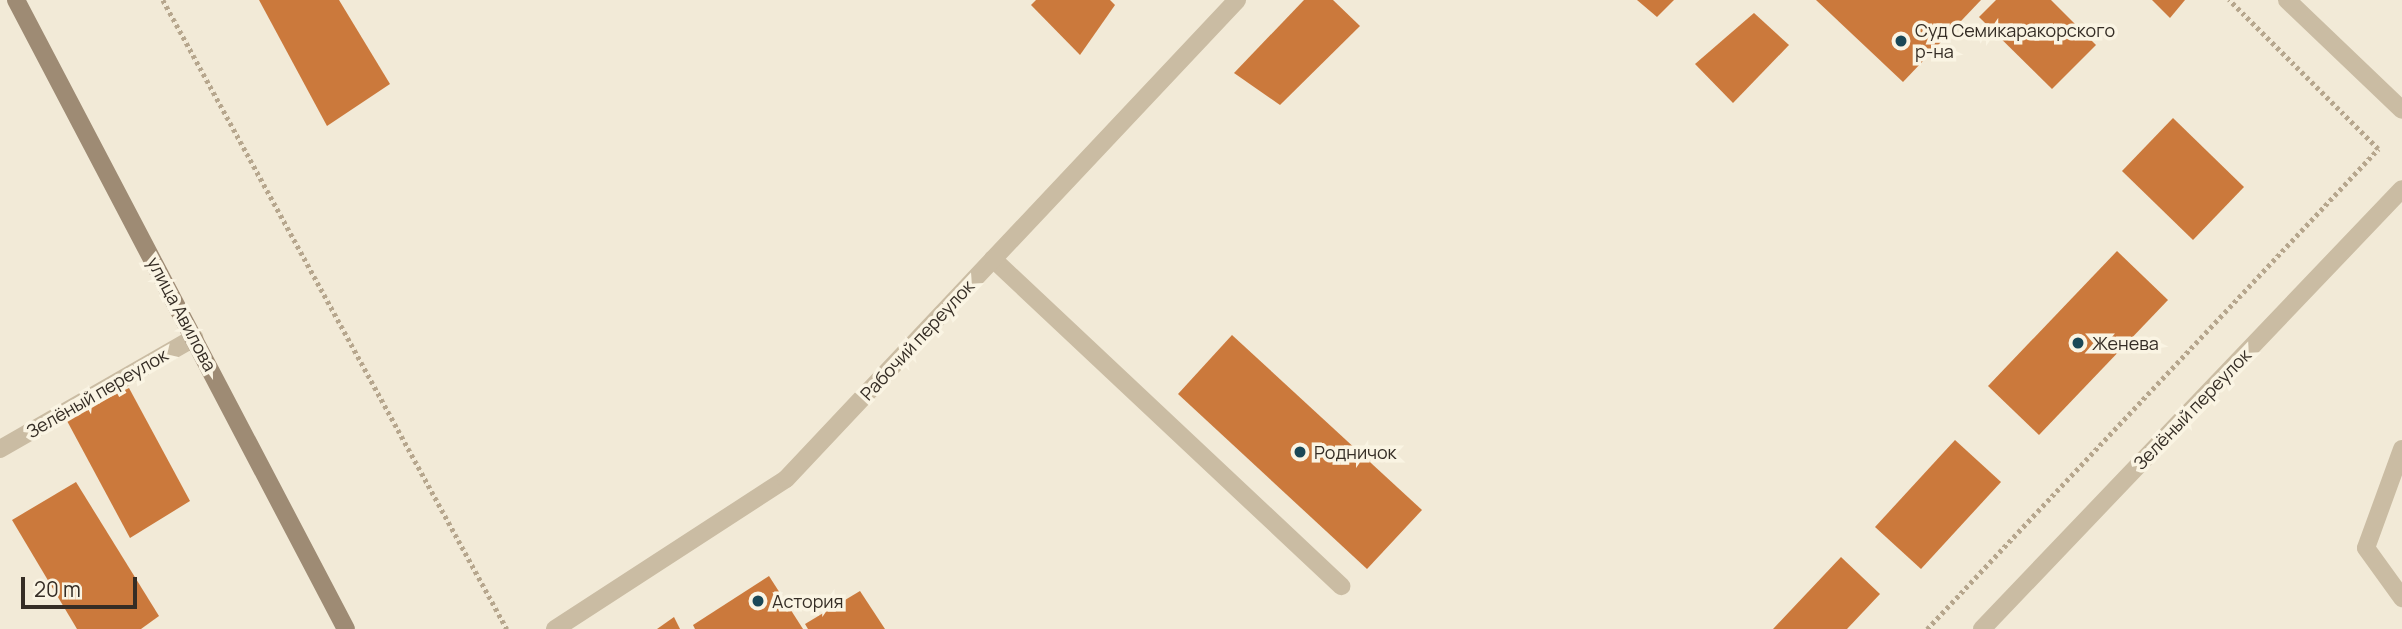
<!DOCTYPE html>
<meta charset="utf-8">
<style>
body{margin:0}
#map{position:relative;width:2402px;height:629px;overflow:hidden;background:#f2ead7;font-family:Manrope,sans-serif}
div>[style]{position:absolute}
.building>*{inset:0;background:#cb793c}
.path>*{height:4.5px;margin-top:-2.25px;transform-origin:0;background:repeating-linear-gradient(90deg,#b6a68d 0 3.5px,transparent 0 7px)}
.service>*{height:18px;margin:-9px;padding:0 9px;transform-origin:9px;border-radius:9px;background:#cabca3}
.minor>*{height:18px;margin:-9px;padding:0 9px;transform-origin:9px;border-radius:9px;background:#cabca3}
.secondary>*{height:18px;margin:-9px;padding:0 9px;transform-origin:9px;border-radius:9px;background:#9e8b74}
.dots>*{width:19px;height:19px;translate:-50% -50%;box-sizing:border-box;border:4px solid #faf4e3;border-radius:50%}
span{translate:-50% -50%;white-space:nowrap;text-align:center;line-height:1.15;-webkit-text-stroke:7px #faf4e3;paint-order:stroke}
.poi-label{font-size:18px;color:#352d25}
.left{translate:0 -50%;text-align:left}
.street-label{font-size:18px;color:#352d25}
.scale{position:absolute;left:21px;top:577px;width:116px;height:32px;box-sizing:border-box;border:4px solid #352d25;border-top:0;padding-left:9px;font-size:21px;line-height:24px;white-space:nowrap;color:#352d25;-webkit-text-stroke:5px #faf4e3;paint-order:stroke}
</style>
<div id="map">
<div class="building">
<div style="clip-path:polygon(259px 0,339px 0,390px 84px,327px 126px)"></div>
<div style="clip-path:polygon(1036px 0,1110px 0,1115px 5px,1080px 55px,1031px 5px)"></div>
<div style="clip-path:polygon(1304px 0,1333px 0,1360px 26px,1280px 105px,1234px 73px)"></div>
<div style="clip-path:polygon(1637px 0,1674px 0,1657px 17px)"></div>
<div style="clip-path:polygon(1816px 0,1981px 0,1903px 82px)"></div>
<div style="clip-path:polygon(1996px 0,2051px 0,2096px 45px,2052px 89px,1979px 17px)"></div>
<div style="clip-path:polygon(2152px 0,2185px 0,2170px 18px)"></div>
<div style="clip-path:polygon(1754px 13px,1789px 45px,1733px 103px,1695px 64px)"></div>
<div style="clip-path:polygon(2173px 118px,2244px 187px,2193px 240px,2122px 171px)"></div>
<div style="clip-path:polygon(2117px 251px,2168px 300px,2039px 435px,1988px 386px)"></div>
<div style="clip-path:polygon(1232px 335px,1422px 510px,1367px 569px,1178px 394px)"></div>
<div style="clip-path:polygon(129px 388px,190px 501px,130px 538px,66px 419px)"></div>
<div style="clip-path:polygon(1955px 440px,2001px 482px,1921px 569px,1875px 527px)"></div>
<div style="clip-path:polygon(76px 482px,159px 616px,141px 629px,77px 629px,12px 520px)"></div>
<div style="clip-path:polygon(1841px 557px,1880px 594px,1847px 629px,1773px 629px)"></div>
<div style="clip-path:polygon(769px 576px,803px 629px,695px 629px,693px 625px)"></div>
<div style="clip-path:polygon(860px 591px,885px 629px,808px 629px,805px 624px)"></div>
<div style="clip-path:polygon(674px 617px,680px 629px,657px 629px)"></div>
</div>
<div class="path">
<div style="left:163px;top:0;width:717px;rotate:61.33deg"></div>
<div style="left:1927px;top:629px;width:659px;rotate:-46.78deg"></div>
<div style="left:2378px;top:149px;width:211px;rotate:-135deg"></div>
</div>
<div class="service">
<div style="left:993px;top:259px;width:478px;rotate:43.2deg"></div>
<div style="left:2402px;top:449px;width:105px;rotate:110deg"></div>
<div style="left:2366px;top:548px;width:62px;rotate:54.2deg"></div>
</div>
<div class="minor">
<div style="left:2287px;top:0;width:159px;rotate:43.7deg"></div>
<div style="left:0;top:449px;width:224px;rotate:-29.8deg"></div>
<div style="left:555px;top:629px;width:275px;rotate:-33deg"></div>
<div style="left:786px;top:479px;width:658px;rotate:-46.72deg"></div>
<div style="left:1982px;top:629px;width:608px;rotate:-46.33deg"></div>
</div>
<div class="secondary">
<div style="left:16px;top:0;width:710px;rotate:62.32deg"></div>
</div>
<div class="dots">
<div style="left:1901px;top:41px;background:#1a4857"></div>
<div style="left:2078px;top:343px;background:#1a4857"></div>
<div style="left:1300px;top:452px;background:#1a4857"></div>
<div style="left:758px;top:601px;background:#1a4857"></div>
</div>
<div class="poi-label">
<span class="left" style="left:1915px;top:41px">Суд Семикаракорского<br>р-на</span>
<span class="left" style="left:2092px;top:343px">Женева</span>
<span class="left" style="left:1314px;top:452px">Родничок</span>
<span class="left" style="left:772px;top:601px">Астория</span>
</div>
<div class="street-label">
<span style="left:182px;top:314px;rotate:62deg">улица Авилова</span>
<span style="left:917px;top:340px;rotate:-47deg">Рабочий переулок</span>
<span style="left:97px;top:393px;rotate:-30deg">Зелёный переулок</span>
<span style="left:2192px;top:409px;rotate:-46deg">Зелёный переулок</span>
</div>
<div class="scale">20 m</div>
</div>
